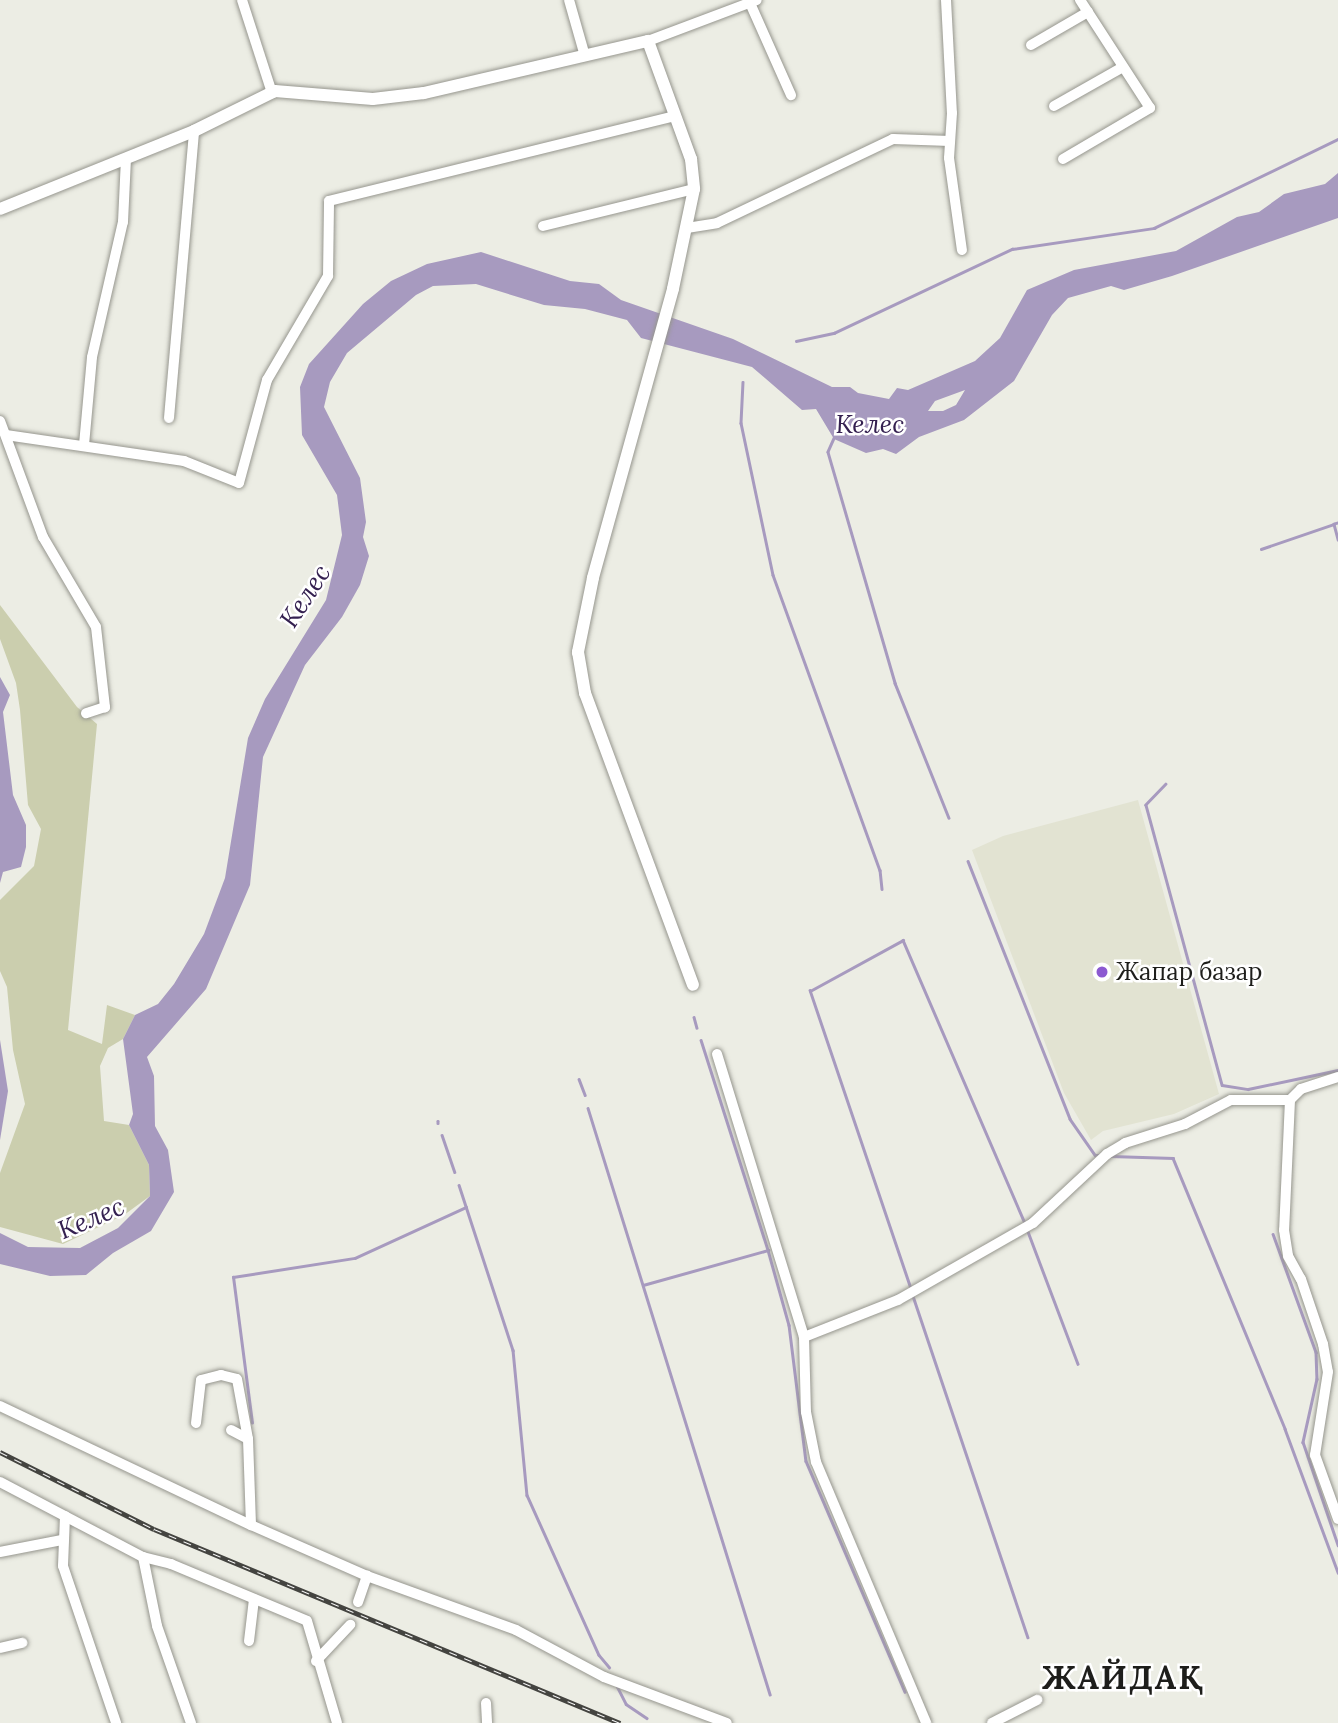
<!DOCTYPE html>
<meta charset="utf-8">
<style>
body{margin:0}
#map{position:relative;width:1338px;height:1723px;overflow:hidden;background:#ecede4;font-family:Lora,serif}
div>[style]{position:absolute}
.built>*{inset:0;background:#e2e3d2}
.green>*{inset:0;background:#cbceae}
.water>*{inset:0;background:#a79abf}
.stream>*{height:2.5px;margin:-1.25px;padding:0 1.25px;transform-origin:1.25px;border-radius:1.25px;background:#a79abf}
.roads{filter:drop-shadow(0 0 2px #96968e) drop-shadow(0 0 2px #96968e)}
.minor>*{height:10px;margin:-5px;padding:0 5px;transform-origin:5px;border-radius:5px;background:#fff}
.tertiary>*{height:12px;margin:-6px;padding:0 6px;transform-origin:6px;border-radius:6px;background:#fff}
.rail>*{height:5px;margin-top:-2.5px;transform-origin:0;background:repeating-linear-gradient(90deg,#fff 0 8px,#444440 0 16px);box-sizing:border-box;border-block:2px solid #444440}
.dots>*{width:19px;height:19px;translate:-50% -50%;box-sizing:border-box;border:4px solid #fff;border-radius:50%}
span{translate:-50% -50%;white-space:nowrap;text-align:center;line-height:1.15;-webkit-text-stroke:5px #fff;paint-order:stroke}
.poi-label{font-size:24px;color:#1e1e1b}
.left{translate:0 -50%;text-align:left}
.water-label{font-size:26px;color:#342050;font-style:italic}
.district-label{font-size:32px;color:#1e1e1b;font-weight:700;letter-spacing:2px}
</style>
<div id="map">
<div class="built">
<div style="clip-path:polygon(1138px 800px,1219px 1094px,1174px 1114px,1103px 1131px,1091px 1140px,1064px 1093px,972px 850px,1003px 836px)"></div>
</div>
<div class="green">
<div style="clip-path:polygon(0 605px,77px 707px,97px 724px,68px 1030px,102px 1044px,107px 1005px,135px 1015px,123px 1039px,108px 1048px,100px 1066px,104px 1121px,129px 1125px,149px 1165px,150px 1196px,124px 1215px,63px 1244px,0 1227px,0 1173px,25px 1104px,13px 1050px,7px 987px,0 971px,0 900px,34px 866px,41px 829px,28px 805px,20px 710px,16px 683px,0 639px)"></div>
</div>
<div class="water">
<div style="clip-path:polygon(evenodd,1338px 173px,1338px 218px,1172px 276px,1124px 290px,1111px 286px,1068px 298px,1052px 315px,1014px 381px,964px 420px,919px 437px,896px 454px,883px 449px,866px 453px,834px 439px,816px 409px,802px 410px,752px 367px,641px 338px,627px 320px,585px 309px,544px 305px,476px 284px,433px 286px,416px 295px,347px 353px,330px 382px,324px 407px,360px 478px,366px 522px,363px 537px,369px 556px,360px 585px,342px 617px,305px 665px,263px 757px,250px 885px,206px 989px,147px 1057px,154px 1076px,155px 1126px,168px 1150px,174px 1192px,151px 1231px,113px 1253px,86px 1275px,50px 1276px,0 1264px,0 1233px,28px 1247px,80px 1248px,118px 1228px,150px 1196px,149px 1165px,129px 1125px,133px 1114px,123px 1039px,135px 1015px,158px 1004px,174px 984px,204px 934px,225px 878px,248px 738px,265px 699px,326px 600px,342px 535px,337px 495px,302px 435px,300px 387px,309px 364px,363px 304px,391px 281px,427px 264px,481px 252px,570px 281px,599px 284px,621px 300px,733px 339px,832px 387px,850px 387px,858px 393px,889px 399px,897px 388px,908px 390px,975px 361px,1000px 338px,1027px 290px,1074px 270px,1176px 251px,1237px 217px,1259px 212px,1284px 194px,1325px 184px,1338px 173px,965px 390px,956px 405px,943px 411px,928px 411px,935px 401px,965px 390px)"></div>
<div style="clip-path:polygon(0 677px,10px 695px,3px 712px,13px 795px,26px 825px,26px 847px,21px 867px,3px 872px,0 883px)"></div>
<div style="clip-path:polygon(0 1040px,8px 1091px,0 1140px)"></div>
</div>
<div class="stream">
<div style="left:796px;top:341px;width:39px;rotate:-12deg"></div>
<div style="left:834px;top:333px;width:197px;rotate:-25.3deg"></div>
<div style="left:1012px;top:249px;width:144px;rotate:-8.4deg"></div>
<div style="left:1154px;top:228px;width:204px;rotate:-25.8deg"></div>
<div style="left:743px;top:382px;width:41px;rotate:92.8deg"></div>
<div style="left:741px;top:423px;width:155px;rotate:78.1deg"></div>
<div style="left:773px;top:575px;width:314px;rotate:70.1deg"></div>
<div style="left:880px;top:870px;width:19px;rotate:84deg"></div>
<div style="left:835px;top:436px;width:17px;rotate:114deg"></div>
<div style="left:828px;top:452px;width:241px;rotate:73.8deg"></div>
<div style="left:895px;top:683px;width:145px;rotate:68.2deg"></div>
<div style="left:1338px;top:523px;width:4px;rotate:166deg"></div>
<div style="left:1334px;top:524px;width:16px;rotate:75deg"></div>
<div style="left:1261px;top:549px;width:77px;rotate:-18.9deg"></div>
<div style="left:1166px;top:784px;width:29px;rotate:134deg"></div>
<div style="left:1146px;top:805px;width:290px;rotate:74.8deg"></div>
<div style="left:1222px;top:1085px;width:26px;rotate:9deg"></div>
<div style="left:1248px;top:1089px;width:92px;rotate:-11.9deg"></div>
<div style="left:968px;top:861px;width:277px;rotate:68.4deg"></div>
<div style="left:1070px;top:1119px;width:44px;rotate:55.2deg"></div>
<div style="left:1095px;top:1155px;width:6px"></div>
<div style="left:694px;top:1017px;width:11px;rotate:75deg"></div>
<div style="left:701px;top:1040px;width:220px;rotate:72.3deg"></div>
<div style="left:579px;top:1079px;width:17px;rotate:69deg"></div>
<div style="left:588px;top:1108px;width:614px;rotate:72.75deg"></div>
<div style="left:438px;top:1121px;width:2px;rotate:90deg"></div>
<div style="left:442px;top:1135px;width:39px;rotate:71deg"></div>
<div style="left:1111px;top:1156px;width:62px;rotate:1.8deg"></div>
<div style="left:1173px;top:1158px;width:293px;rotate:67.5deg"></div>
<div style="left:1285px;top:1429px;width:153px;rotate:69.7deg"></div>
<div style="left:459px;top:1185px;width:174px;rotate:71.9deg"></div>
<div style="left:513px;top:1350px;width:146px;rotate:84.5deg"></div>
<div style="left:527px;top:1495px;width:175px;rotate:65.8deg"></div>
<div style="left:599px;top:1655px;width:16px;rotate:50deg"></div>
<div style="left:1027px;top:1229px;width:144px;rotate:69.3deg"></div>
<div style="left:1273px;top:1234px;width:126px;rotate:70deg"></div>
<div style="left:1316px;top:1352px;width:27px;rotate:88deg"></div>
<div style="left:1317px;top:1379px;width:65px;rotate:102.5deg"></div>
<div style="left:1303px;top:1442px;width:109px;rotate:71.2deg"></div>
<div style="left:643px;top:1285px;width:130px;rotate:-15.6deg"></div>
<div style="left:768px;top:1250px;width:78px;rotate:74.4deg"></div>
<div style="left:789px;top:1325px;width:137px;rotate:82.9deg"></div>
<div style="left:806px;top:1461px;width:251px;rotate:66.8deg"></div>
<div style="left:911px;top:1290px;width:316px;rotate:-108.7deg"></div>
<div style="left:810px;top:991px;width:106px;rotate:-28.7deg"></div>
<div style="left:903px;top:940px;width:308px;rotate:66.7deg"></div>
<div style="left:913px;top:1296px;width:360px;rotate:71.4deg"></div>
<div style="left:252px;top:1423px;width:147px;rotate:-97.4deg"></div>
<div style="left:233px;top:1277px;width:123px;rotate:-8.9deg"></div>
<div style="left:355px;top:1258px;width:122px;rotate:-24.7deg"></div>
<div style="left:617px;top:1686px;width:20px;rotate:63deg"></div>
<div style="left:626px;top:1704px;width:25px;rotate:34deg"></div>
</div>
<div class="roads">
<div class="minor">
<div style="left:242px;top:0;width:98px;rotate:72.1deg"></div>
<div style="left:569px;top:0;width:58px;rotate:74.1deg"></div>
<div style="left:946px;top:0;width:113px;rotate:87deg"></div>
<div style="left:952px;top:113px;width:45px;rotate:93.8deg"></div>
<div style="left:949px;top:158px;width:93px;rotate:82deg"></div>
<div style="left:750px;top:3px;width:101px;rotate:66deg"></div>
<div style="left:648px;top:41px;width:116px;rotate:-20.6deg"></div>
<div style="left:1031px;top:45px;width:66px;rotate:-30.1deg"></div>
<div style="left:1054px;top:106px;width:79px;rotate:-29.5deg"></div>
<div style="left:1063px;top:159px;width:101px;rotate:-30.4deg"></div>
<div style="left:1150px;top:108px;width:129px;rotate:-122.9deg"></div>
<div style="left:543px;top:226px;width:155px;rotate:-13.8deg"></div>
<div style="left:687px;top:228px;width:30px;rotate:-9deg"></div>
<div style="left:717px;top:223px;width:195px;rotate:-25.5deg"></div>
<div style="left:893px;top:139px;width:57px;rotate:2deg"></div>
<div style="left:169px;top:418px;width:288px;rotate:-85deg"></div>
<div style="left:0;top:421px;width:124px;rotate:69.7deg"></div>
<div style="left:43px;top:537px;width:104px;rotate:59.5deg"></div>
<div style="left:96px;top:627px;width:81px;rotate:83.6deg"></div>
<div style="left:105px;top:707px;width:20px;rotate:162deg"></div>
<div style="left:6px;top:435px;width:180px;rotate:8.3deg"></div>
<div style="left:184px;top:461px;width:59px;rotate:21.8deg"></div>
<div style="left:239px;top:483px;width:107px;rotate:-74.8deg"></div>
<div style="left:267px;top:380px;width:121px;rotate:-59.6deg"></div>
<div style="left:328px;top:276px;width:75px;rotate:-89.2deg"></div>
<div style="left:329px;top:201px;width:356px;rotate:-13.8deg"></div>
<div style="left:84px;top:445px;width:88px;rotate:-84.8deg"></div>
<div style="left:92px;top:357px;width:139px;rotate:-77.1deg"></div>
<div style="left:123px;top:222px;width:63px;rotate:-87.3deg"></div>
<div style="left:717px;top:1054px;width:296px;rotate:72.9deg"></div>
<div style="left:804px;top:1337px;width:75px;rotate:88.5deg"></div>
<div style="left:806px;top:1412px;width:51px;rotate:78.7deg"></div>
<div style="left:816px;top:1462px;width:283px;rotate:67.1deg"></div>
<div style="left:1338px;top:1077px;width:39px;rotate:162deg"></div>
<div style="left:1301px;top:1089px;width:16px;rotate:135deg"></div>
<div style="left:1290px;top:1100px;width:130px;rotate:92.6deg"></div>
<div style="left:1284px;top:1230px;width:26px;rotate:81deg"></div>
<div style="left:1288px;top:1256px;width:26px;rotate:61deg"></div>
<div style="left:1301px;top:1279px;width:69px;rotate:71.3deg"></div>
<div style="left:1323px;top:1344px;width:28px;rotate:80deg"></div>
<div style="left:1328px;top:1372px;width:84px;rotate:98.9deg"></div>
<div style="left:1315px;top:1455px;width:68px;rotate:70.2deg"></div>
<div style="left:804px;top:1337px;width:101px;rotate:-21.5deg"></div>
<div style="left:898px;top:1300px;width:155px;rotate:-29.7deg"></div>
<div style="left:1033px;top:1223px;width:101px;rotate:-43deg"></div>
<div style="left:1107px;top:1154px;width:21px;rotate:-31deg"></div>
<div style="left:1125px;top:1143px;width:63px;rotate:-17.6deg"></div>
<div style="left:1185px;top:1124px;width:52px;rotate:-27.6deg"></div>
<div style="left:1231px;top:1100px;width:59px"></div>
<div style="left:0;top:1406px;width:278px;rotate:25.4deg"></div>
<div style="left:251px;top:1525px;width:127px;rotate:23.7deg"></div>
<div style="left:367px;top:1576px;width:158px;rotate:19.9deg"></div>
<div style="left:516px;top:1630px;width:100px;rotate:28.1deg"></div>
<div style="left:604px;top:1677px;width:131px;rotate:20.5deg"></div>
<div style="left:196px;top:1423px;width:43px;rotate:-83.4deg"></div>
<div style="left:201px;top:1380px;width:21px;rotate:-14deg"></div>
<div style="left:221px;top:1375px;width:16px;rotate:14deg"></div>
<div style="left:237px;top:1379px;width:61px;rotate:79.6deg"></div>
<div style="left:248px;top:1439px;width:86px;rotate:88deg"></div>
<div style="left:231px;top:1430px;width:19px;rotate:28deg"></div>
<div style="left:0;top:1482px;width:161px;rotate:27.7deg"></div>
<div style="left:143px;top:1557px;width:29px;rotate:14deg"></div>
<div style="left:171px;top:1564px;width:147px;rotate:22.7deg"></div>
<div style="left:307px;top:1621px;width:106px;rotate:73.6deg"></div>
<div style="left:65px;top:1516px;width:50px;rotate:92.3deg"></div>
<div style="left:63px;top:1566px;width:166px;rotate:71.3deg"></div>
<div style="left:0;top:1552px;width:63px;rotate:-11deg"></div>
<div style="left:143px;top:1557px;width:70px;rotate:78.5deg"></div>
<div style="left:157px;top:1626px;width:103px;rotate:70.7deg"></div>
<div style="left:358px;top:1602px;width:28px;rotate:-71deg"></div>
<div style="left:249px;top:1641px;width:42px;rotate:-83.2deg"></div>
<div style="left:0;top:1648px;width:23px;rotate:-13deg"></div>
<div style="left:316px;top:1661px;width:50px;rotate:-46.6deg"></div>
<div style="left:486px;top:1703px;width:20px;rotate:87deg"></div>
<div style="left:992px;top:1723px;width:51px;rotate:-27.1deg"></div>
</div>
<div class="tertiary">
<div style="left:0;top:209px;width:209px;rotate:-21.9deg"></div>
<div style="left:194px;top:131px;width:90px;rotate:-26.3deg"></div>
<div style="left:275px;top:91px;width:98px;rotate:4.7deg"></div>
<div style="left:373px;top:99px;width:51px;rotate:-6.7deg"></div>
<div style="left:424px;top:93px;width:230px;rotate:-13.1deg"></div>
<div style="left:648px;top:41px;width:126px;rotate:70deg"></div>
<div style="left:691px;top:159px;width:30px;rotate:84deg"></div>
<div style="left:694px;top:189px;width:102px;rotate:101.9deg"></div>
<div style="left:673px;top:289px;width:300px;rotate:105.5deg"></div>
<div style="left:593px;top:578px;width:76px;rotate:101.5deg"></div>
<div style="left:578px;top:652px;width:42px;rotate:80.3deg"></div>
<div style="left:585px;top:693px;width:311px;rotate:69.7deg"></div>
</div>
</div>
<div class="rail">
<div style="left:0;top:1452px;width:172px;rotate:26.6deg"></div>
<div style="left:154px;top:1529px;width:505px;rotate:22.6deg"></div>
</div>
<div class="dots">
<div style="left:1102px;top:972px;background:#8c59d1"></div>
</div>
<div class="poi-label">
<span class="left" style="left:1116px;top:972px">Жапар базар</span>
</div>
<div class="water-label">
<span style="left:870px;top:424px">Келес</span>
<span style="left:305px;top:596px;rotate:-57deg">Келес</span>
<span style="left:91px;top:1218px;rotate:-23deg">Келес</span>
</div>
<div class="district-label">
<span style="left:1123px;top:1678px">ЖАЙДАҚ</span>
</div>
</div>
